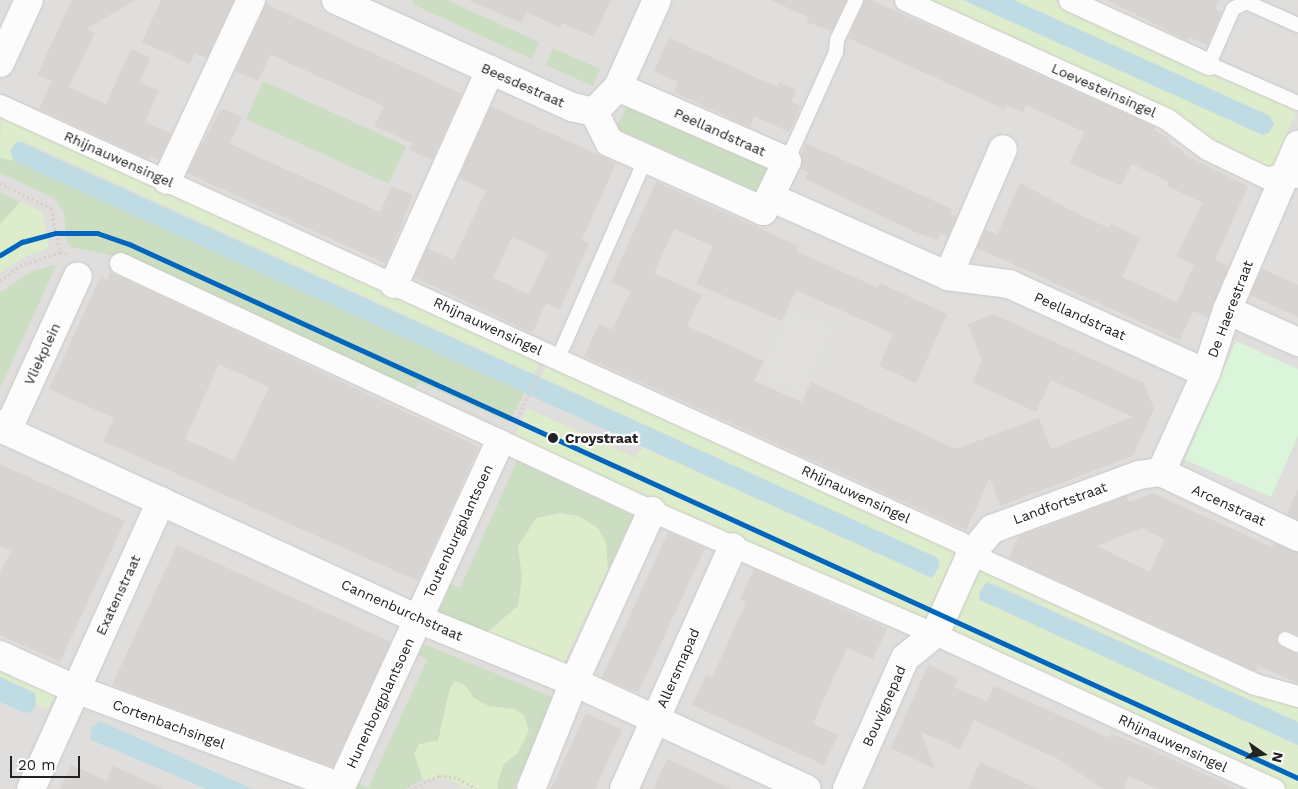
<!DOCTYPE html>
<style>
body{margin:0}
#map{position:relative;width:1298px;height:789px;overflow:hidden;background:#f0eeeb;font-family:"Work Sans",sans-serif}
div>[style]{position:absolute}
.residential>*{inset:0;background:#dfdedc}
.grass>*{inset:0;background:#ddeccb}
.forest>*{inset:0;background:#cbdec1}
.park>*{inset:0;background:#daf5da}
.parking>*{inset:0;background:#e0dfde}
.water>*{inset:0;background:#bfdbe3}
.building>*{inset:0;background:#d7d4d2}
.path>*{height:3px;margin-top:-1.5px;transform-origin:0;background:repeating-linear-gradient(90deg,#dccecd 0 2.5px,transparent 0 5px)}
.roads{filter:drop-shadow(0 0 1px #c9c8c7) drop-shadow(0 0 1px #c9c8c7)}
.service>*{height:14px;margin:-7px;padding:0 7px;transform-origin:7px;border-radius:7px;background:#fdfcfc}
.pedestrian>*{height:21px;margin:-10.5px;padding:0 10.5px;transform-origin:10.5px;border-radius:10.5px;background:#fdfcfc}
.minor>*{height:28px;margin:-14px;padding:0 14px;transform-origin:14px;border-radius:14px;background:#fdfcfc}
.tram-1>*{height:5px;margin:-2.5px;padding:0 2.5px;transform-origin:2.5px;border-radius:2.5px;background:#0065bd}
.dots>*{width:14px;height:14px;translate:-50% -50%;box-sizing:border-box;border:2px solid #fff;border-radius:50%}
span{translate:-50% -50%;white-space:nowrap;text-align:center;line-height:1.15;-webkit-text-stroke:4.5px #fff;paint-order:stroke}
.street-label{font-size:14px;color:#222}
.stop-label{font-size:14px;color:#222;font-weight:700}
.left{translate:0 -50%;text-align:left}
.north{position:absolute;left:1238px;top:729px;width:50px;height:50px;-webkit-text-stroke:4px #fff;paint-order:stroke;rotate:103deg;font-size:14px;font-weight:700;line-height:20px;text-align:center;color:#222}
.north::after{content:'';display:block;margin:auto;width:18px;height:22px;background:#222;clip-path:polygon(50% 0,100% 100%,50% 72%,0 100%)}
.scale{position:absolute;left:10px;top:756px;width:70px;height:22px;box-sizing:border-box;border:2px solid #222;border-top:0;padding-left:6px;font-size:15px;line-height:18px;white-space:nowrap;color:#222;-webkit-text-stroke:4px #fff;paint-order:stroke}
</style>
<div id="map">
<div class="residential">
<div style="clip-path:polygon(0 0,1298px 0,1298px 789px,0 789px)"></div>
</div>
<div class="grass">
<div style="clip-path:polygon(922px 0,963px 0,1263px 135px,1270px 116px,1014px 0,1052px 0,1296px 111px,1272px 171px)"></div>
<div style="clip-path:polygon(1px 119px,13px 119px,542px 357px,534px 374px,23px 141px,10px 155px,14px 161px,0 158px)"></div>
<div style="clip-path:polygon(20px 202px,42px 212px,49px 245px,46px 250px,29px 255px,0 272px,0 224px)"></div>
<div style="clip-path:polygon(549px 361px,957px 547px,924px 623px,514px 438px,527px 408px,636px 458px,642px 447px,931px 577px,941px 561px,541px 377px)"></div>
<div style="clip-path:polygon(560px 513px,579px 516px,597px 527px,606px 542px,608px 569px,564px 662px,485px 634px,500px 622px,522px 579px,518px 546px,536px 518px)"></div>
<div style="clip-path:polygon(982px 565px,1298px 708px,1298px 722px,993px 583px,980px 600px,1298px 745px,1298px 789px,1286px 789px,950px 635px)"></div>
<div style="clip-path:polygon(0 662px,58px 688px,48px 709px,36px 705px,35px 693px,0 677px)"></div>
<div style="clip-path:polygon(455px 681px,465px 685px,474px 698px,489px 706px,515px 709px,524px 715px,529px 731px,518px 753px,504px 764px,498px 789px,469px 789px,446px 779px,423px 779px,414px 754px)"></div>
</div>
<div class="forest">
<div style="clip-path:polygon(413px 0,447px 0,539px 42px,532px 59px,412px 4px)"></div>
<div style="clip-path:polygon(553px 48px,600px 69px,593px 86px,546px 65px)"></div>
<div style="clip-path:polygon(263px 81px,406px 146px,389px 184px,246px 119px)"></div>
<div style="clip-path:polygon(627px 105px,771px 170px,760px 193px,616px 128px)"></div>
<div style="clip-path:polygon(0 158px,14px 161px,120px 208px,525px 392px,509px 422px,419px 382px,414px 392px,120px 257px,71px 247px,67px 242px,64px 213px,54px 198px,0 173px)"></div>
<div style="clip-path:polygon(0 192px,20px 202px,0 224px)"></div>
<div style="clip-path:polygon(55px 265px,56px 266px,0 388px,0 293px,32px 271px)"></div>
<div style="clip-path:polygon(517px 461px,633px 516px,608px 569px,606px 542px,597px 527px,579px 516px,560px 513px,536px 518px,518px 546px,522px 579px,518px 606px,485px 634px,438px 612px,447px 594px,441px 590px,445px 581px,460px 588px)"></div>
<div style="clip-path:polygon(424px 644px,560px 700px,513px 789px,498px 789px,497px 784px,504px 764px,518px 753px,529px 731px,524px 715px,515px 709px,489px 706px,474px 698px,465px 685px,455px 681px,450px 687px,438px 741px,419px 744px,414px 754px,423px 779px,406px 789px,350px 789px,353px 782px,368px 788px,427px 660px,418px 655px)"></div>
</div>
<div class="park">
<div style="clip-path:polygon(1236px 341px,1298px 369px,1298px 436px,1271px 497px,1185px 460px)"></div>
</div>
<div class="parking">
<div style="clip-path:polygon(791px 309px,833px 327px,803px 396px,761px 377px)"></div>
</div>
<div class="water">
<div style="clip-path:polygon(963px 0,1014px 0,1270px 116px,1274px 124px,1269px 133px,1263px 135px)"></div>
<div style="clip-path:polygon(18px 141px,938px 558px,939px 567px,932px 578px,14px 161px,10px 150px)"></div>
<div style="clip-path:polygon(987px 582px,1298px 722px,1298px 745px,980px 600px,979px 593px)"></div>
<div style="clip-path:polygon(0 677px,35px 693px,36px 705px,31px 712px,25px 713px,0 702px)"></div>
<div style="clip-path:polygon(100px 721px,253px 789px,207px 789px,91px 740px,91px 728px)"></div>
</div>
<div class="building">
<div style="clip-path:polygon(72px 0,136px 0,86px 29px,95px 33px,69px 87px,106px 104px,131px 49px,150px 58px,140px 82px,159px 90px,145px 122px,171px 134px,159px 160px,150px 156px,149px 159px,39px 109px,52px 81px,37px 75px)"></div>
<div style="clip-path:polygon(161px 0,234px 0,207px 58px,195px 53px,190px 64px,142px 42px)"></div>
<div style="clip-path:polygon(468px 0,611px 0,593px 37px,563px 23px,560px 28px,526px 12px,522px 23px)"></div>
<div style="clip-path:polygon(770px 0,846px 0,832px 31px,806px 22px,808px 17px)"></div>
<div style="clip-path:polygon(865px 0,871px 0,1155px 127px,1154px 130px,1170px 139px,1169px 142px,1184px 151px,1183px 154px,1248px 186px,1215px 260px,1229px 266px,1208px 317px,1193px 311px,1180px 340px,977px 248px,985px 230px,997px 235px,1020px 183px,1084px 217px,1109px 228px,1111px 224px,1140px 238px,1122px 277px,1177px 302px,1194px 265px,1176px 256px,1203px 203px,1167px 186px,1169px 182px,1132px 164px,1121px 186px,1070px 163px,1084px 132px,1026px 105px,1023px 112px,1006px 105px,1004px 109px,848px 38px)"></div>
<div style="clip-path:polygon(1107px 0,1219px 0,1215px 9px,1222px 12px,1207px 45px,1191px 38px,1187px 40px)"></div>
<div style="clip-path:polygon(266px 4px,462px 94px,432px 160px,409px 150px,412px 143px,374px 126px,384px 106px,293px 65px,271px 54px,258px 81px,235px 71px)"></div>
<div style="clip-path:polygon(669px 38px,777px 87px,779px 82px,796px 90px,791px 102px,801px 106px,789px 132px,754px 116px,750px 127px,674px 92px,678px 82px,654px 71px)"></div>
<div style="clip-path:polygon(evenodd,491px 106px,616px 163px,582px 240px,589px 243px,560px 310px,546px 303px,532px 333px,414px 277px,427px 248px,453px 260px,486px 191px,459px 178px,491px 106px,512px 237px,548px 254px,529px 294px,493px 278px,512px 237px)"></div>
<div style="clip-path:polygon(221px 108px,242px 117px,230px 144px,380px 212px,392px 186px,413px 195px,386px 264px,187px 173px)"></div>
<div style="clip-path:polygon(806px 143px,952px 209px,950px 214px,957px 217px,948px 236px,941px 233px,938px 240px,915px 232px,805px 179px,808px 172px,800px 169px,801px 154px)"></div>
<div style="clip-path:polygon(656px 182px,799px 246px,796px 251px,878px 288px,880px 283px,947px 314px,916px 383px,879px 366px,893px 334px,796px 290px,782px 321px,696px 284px,713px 246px,674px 229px,654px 273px,702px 295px,687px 326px,764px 361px,754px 381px,802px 402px,811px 382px,956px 449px,1039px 418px,1051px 449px,1133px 417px,1051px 380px,1036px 412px,972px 382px,982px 361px,968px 324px,993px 314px,1144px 383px,1154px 409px,1133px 456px,1000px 506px,990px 478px,966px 530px,584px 356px,599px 324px,612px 330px,631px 291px,611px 282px)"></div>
<div style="clip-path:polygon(1262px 269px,1298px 285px,1298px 317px,1250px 295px)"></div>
<div style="clip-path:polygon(evenodd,110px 272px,479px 447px,418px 581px,103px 441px,114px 418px,49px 389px,101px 276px,107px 280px,110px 272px,219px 364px,269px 387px,234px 461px,185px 439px,219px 364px)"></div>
<div style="clip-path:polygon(0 464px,125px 521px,60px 662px,0 635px,0 572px,11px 551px,0 546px)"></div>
<div style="clip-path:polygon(1298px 489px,1298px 520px,1287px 514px)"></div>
<div style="clip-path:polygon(evenodd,1153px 493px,1272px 547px,1274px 543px,1298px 552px,1298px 635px,1284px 630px,1276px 639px,1281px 647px,1298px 654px,1298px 683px,1258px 666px,1256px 671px,1009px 558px,1018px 537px,1127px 496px,1129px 502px,1153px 493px,1143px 528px,1164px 540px,1150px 572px,1097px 546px,1143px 528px)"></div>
<div style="clip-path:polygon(668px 532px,705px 548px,638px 693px,602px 677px)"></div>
<div style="clip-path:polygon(177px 545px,391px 642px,333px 767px,112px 685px)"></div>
<div style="clip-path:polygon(754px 569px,887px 629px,873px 659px,847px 648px,813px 724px,838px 735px,824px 765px,692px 705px,706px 675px,712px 678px,746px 602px,740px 599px)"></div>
<div style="clip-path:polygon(928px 665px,958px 678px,954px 687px,987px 702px,994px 686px,1110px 738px,1111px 734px,1147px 748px,1237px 789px,1158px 789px,1129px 776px,1124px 789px,1103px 789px,1060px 760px,974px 720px,960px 749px,921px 732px,935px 769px,891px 748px)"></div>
<div style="clip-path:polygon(586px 713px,622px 730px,595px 789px,551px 789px)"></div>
<div style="clip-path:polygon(667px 759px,685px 767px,732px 789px,653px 789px)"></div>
<div style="clip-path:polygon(980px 762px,991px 767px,1038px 789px,968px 789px)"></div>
<div style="clip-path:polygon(71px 765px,107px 781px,113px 766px,164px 789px,60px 789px)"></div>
</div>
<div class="path">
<div style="left:0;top:183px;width:57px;rotate:26.1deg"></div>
<div style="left:51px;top:208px;width:45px;rotate:78.4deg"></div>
<div style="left:0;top:281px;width:25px;rotate:-37deg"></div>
<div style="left:20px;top:266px;width:42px;rotate:-19.3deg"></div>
<div style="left:60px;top:252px;width:7px;rotate:8deg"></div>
<div style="left:515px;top:423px;width:53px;rotate:-64.4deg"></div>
<div style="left:410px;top:789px;width:32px;rotate:-24deg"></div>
<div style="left:439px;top:776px;width:19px;rotate:6deg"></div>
<div style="left:458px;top:778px;width:21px;rotate:31deg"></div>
</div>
<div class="roads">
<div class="service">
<div style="left:1298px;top:25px;width:57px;rotate:-156.1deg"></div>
<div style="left:1246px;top:2px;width:15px;rotate:152deg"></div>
<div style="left:1233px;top:9px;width:60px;rotate:113.6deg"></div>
<div style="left:1209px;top:64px;width:97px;rotate:23.7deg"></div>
<div style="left:787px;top:161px;width:120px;rotate:-65.8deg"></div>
<div style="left:836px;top:52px;width:12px;rotate:-85deg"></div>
<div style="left:837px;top:40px;width:44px;rotate:-64.6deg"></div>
<div style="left:563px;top:347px;width:206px;rotate:-66.3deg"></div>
<div style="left:1285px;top:639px;width:14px;rotate:25deg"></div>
</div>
<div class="pedestrian">
<div style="left:905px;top:0;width:288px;rotate:24.4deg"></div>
<div style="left:1167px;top:119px;width:50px;rotate:36.9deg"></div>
<div style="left:1207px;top:149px;width:67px;rotate:25.8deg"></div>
<div style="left:1267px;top:178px;width:19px;rotate:-18deg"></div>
<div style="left:1285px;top:172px;width:12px;rotate:24deg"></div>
<div style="left:1069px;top:0;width:154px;rotate:24.6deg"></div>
<div style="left:0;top:105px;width:1055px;rotate:24.48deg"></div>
<div style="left:960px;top:542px;width:16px;rotate:47deg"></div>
<div style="left:971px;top:554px;width:312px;rotate:24.6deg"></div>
<div style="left:1255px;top:684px;width:45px;rotate:15.6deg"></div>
<div style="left:120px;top:263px;width:587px;rotate:24.99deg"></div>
<div style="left:652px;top:511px;width:309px;rotate:23.5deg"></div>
<div style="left:935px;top:634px;width:373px;rotate:24.6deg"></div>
</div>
<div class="minor">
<div style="left:336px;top:0;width:259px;rotate:24.4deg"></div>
<div style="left:572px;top:107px;width:23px;rotate:13deg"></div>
<div style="left:594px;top:112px;width:35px;rotate:-46deg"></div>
<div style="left:618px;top:87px;width:95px;rotate:-65.9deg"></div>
<div style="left:0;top:63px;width:69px;rotate:-65.3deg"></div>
<div style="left:594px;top:112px;width:34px;rotate:63deg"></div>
<div style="left:609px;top:142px;width:169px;rotate:24.1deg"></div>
<div style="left:763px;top:211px;width:55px;rotate:-64.4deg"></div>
<div style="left:787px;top:161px;width:184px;rotate:-156.4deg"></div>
<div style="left:167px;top:180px;width:199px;rotate:-65deg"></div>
<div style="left:770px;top:197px;width:195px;rotate:23.9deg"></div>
<div style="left:948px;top:276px;width:62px;rotate:7.5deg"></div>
<div style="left:1009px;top:284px;width:216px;rotate:24.3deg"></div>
<div style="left:948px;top:276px;width:138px;rotate:-66.6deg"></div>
<div style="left:394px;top:284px;width:235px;rotate:-65.8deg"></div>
<div style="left:1227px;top:310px;width:78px;rotate:24.3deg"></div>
<div style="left:0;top:424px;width:10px;rotate:45deg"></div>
<div style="left:7px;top:431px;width:452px;rotate:24.6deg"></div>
<div style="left:418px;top:619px;width:168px;rotate:22deg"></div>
<div style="left:574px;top:682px;width:256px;rotate:24.7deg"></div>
<div style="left:7px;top:431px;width:170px;rotate:-65.4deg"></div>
<div style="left:1161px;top:472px;width:109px;rotate:-65.6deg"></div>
<div style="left:1206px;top:373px;width:66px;rotate:-71.6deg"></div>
<div style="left:1227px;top:310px;width:180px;rotate:-66.7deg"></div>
<div style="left:1161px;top:472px;width:152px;rotate:25.4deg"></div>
<div style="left:0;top:655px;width:82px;rotate:24.4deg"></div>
<div style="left:75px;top:689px;width:283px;rotate:20.2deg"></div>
<div style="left:341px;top:787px;width:378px;rotate:-65.3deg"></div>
<div style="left:31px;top:789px;width:316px;rotate:-65.7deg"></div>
<div style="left:531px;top:789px;width:115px;rotate:-68.1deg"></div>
<div style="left:574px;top:682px;width:188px;rotate:-65.5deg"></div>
<div style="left:624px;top:789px;width:265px;rotate:-65.8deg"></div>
<div style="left:847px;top:789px;width:143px;rotate:-66.1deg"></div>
<div style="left:905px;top:658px;width:38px;rotate:-39deg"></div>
<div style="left:935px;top:634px;width:88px;rotate:-65.8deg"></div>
<div style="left:971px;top:554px;width:33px;rotate:-50deg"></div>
<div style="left:992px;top:529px;width:157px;rotate:-20.2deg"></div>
<div style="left:1139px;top:475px;width:22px;rotate:-8deg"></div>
</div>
</div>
<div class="tram-1">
<div style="left:0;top:255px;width:26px;rotate:-31deg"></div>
<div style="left:22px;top:242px;width:35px;rotate:-15deg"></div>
<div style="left:56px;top:233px;width:41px"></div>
<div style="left:97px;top:233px;width:34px;rotate:19deg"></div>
<div style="left:129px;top:244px;width:1285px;rotate:24.55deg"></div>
</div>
<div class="dots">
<div style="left:553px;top:438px;background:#222"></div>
</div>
<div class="street-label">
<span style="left:523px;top:85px;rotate:24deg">Beesdestraat</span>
<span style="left:1104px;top:90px;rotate:24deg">Loevesteinsingel</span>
<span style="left:720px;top:132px;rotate:24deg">Peellandstraat</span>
<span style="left:119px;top:159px;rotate:24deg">Rhijnauwensingel</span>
<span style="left:1230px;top:309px;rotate:-69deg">De Haerestraat</span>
<span style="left:1080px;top:316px;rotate:24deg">Peellandstraat</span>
<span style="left:488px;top:326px;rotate:25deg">Rhijnauwensingel</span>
<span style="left:42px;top:354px;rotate:-65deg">Vliekplein</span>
<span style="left:856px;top:494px;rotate:25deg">Rhijnauwensingel</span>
<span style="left:1060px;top:503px;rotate:-20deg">Landfortstraat</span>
<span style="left:1229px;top:505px;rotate:25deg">Arcenstraat</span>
<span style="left:458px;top:531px;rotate:-65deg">Toutenburgplantsoen</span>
<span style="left:118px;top:595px;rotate:-65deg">Exatenstraat</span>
<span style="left:402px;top:610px;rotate:24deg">Cannenburchstraat</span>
<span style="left:678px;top:668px;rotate:-66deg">Allersmapad</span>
<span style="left:380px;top:703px;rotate:-65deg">Hunenborgplantsoen</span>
<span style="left:884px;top:706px;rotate:-66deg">Bouvignepad</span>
<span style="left:169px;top:724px;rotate:20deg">Cortenbachsingel</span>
<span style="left:1173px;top:743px;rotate:25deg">Rhijnauwensingel</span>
</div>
<div class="stop-label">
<span class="left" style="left:565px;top:438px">Croystraat</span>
</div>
<div class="north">N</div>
<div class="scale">20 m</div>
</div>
